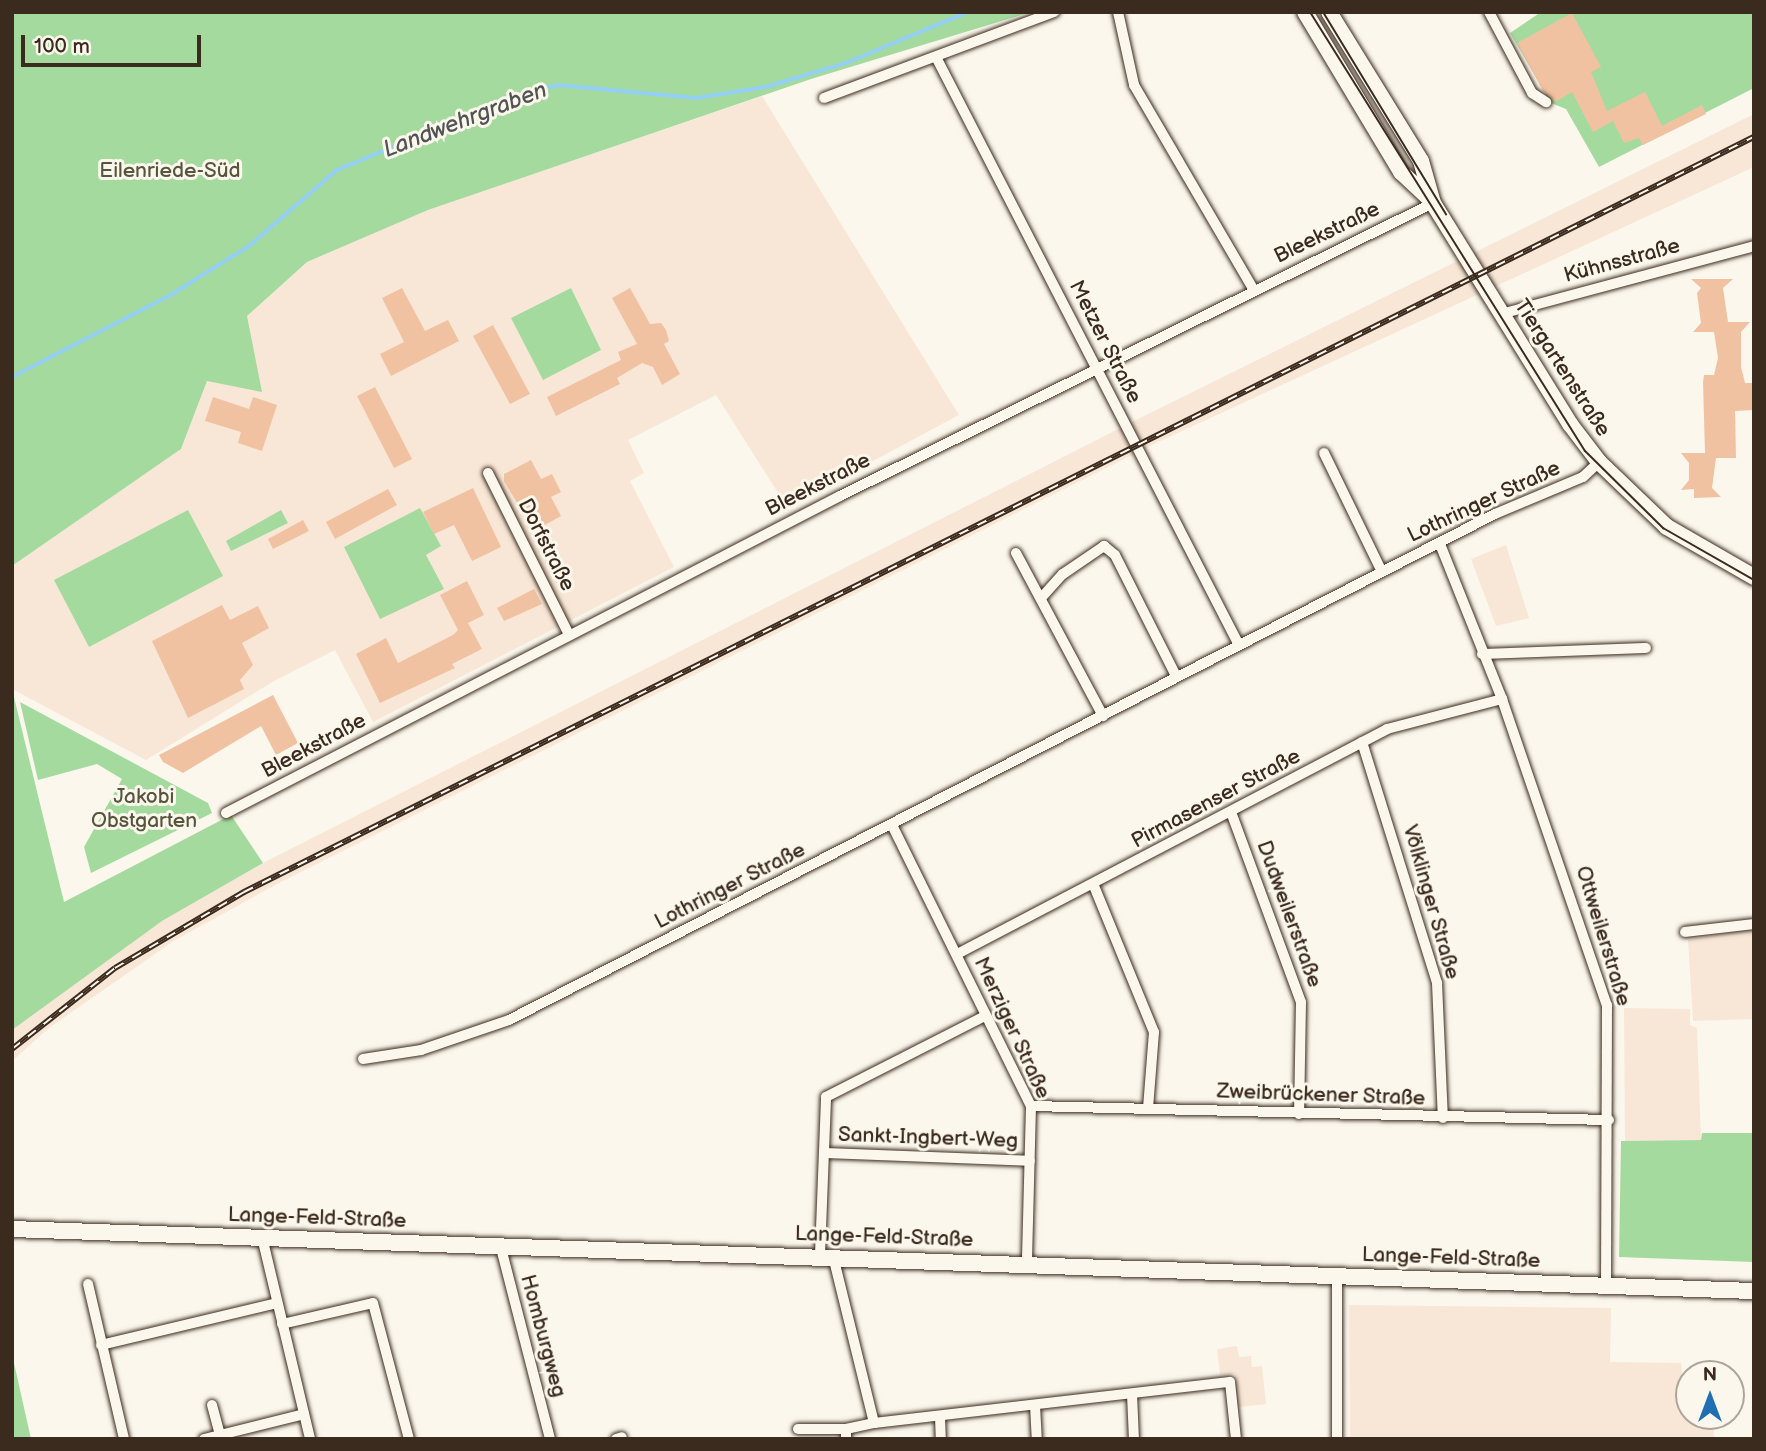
<!DOCTYPE html>
<meta charset="utf-8">
<style>
body{margin:0}
#map{position:relative;width:1766px;height:1451px;overflow:hidden;background:#fbf7ec;font-family:"Balsamiq Sans",sans-serif}
div>[style]{position:absolute}
.built>*{inset:0;background:#f8e7d6}
.green>*{inset:0;background:#a5da9e}
.stream>*{height:3.5px;margin:-1.75px;padding:0 1.75px;transform-origin:1.75px;border-radius:1.75px;background:#94cff4}
.building>*{inset:0;background:#f1c2a1}
.roads{filter:drop-shadow(0 0 2px #3b2a1e) drop-shadow(0 0 2px #3b2a1e)}
.street>*{height:10px;margin:-5px;padding:0 5px;transform-origin:5px;border-radius:5px;background:#fbf7ec}
.secondary>*{height:16px;margin:-8px;padding:0 8px;transform-origin:8px;border-radius:8px;background:#fbf7ec}
.tram>*{height:2px;margin:-1px;padding:0 1px;transform-origin:1px;border-radius:1px;background:#3b2a1e}
.rail>*{height:6px;margin-top:-3px;transform-origin:0;background:repeating-linear-gradient(90deg,#fbf7ec 0 10px,#3b2a1e 0 20px);box-sizing:border-box;border-block:2px solid #3b2a1e}
span{translate:-50% -50%;white-space:nowrap;text-align:center;line-height:1.15;-webkit-text-stroke:6px #fbf7ec;paint-order:stroke}
.park-label{font-size:21px;color:#56563e}
.street-label{font-size:21px;color:#3b2a1e}
.water-label{font-size:23px;color:#515354;font-style:italic}
.frame{position:absolute;inset:0;border:14px solid #3b2a1e;pointer-events:none}
.north{position:absolute;left:1675px;top:1360px;width:70px;height:70px;box-sizing:border-box;background:#fbf7ec;border:2px solid #aea59a;border-radius:50%;rotate:0deg;font-size:19px;font-weight:700;line-height:28px;text-align:center;color:#3b2a1e}
.north::after{content:'';display:block;margin:auto;width:24px;height:32px;background:#1f6fb2;clip-path:polygon(50% 0,100% 100%,50% 72%,0 100%)}
.scale{position:absolute;left:21px;top:35px;width:180px;height:32px;box-sizing:border-box;border:4px solid #3b2a1e;border-top:0;padding-left:9px;font-size:21px;line-height:24px;white-space:nowrap;color:#3b2a1e;-webkit-text-stroke:5px #fbf7ec;paint-order:stroke}
</style>
<div id="map">
<div class="built">
<div style="clip-path:polygon(762px 96px,959px 415px,787px 507px,716px 395px,628px 440px,644px 473px,630px 481px,674px 567px,373px 722px,335px 650px,274px 681px,146px 760px,12px 689px,12px 566px,181px 449px,207px 381px,247px 316px,307px 262px,428px 210px)"></div>
<div style="clip-path:polygon(1754px 114px,1754px 167px,1152px 445px,275px 885px,172px 942px,49px 1028px,12px 1061px,12px 1030px,34px 1009px,162px 921px,263px 863px,1136px 420px)"></div>
<div style="clip-path:polygon(1506px 545px,1529px 618px,1496px 626px,1471px 559px)"></div>
<div style="clip-path:polygon(1754px 928px,1754px 1019px,1693px 1021px,1688px 940px)"></div>
<div style="clip-path:polygon(1624px 1008px,1690px 1009px,1690px 1025px,1697px 1028px,1701px 1140px,1625px 1141px)"></div>
<div style="clip-path:polygon(1349px 1305px,1611px 1308px,1610px 1362px,1681px 1363px,1683px 1382px,1689px 1383px,1689px 1416px,1714px 1416px,1714px 1439px,1350px 1439px)"></div>
<div style="clip-path:polygon(1237px 1346px,1239px 1357px,1251px 1356px,1252px 1367px,1262px 1366px,1266px 1404px,1238px 1407px,1235px 1374px,1220px 1375px,1217px 1349px)"></div>
</div>
<div class="green">
<div style="clip-path:polygon(12px 12px,1031px 12px,811px 79px,428px 210px,307px 262px,247px 316px,262px 392px,207px 381px,181px 449px,12px 566px)"></div>
<div style="clip-path:polygon(1541px 12px,1754px 12px,1754px 88px,1599px 167px,1566px 109px,1551px 103px,1510px 33px)"></div>
<div style="clip-path:polygon(571px 288px,601px 350px,543px 380px,511px 318px)"></div>
<div style="clip-path:polygon(420px 508px,441px 546px,426px 555px,444px 589px,380px 619px,344px 547px)"></div>
<div style="clip-path:polygon(188px 510px,223px 576px,89px 647px,54px 580px)"></div>
<div style="clip-path:polygon(281px 510px,288px 523px,231px 551px,226px 541px)"></div>
<div style="clip-path:polygon(12px 689px,64px 902px,231px 815px,263px 863px,162px 921px,12px 1030px)"></div>
<div style="clip-path:polygon(20px 702px,208px 803px,212px 813px,91px 873px,84px 847px,122px 779px,97px 764px,38px 780px)"></div>
<div style="clip-path:polygon(1702px 1133px,1754px 1133px,1754px 1262px,1619px 1257px,1621px 1141px,1701px 1140px)"></div>
<div style="clip-path:polygon(12px 1354px,31px 1439px,12px 1439px)"></div>
</div>
<div class="stream">
<div style="left:12px;top:377px;width:177px;rotate:-27.3deg"></div>
<div style="left:169px;top:296px;width:94px;rotate:-32deg"></div>
<div style="left:249px;top:246px;width:116px;rotate:-40.8deg"></div>
<div style="left:337px;top:170px;width:200px;rotate:-22.3deg"></div>
<div style="left:522px;top:94px;width:36px;rotate:-14deg"></div>
<div style="left:557px;top:85px;width:140px;rotate:5.3deg"></div>
<div style="left:696px;top:98px;width:71px;rotate:-8.9deg"></div>
<div style="left:766px;top:87px;width:84px;rotate:-16.7deg"></div>
<div style="left:846px;top:63px;width:132px;rotate:-22.7deg"></div>
</div>
<div class="building">
<div style="clip-path:polygon(1572px 13px,1601px 67px,1591px 72px,1607px 111px,1645px 92px,1662px 126px,1702px 105px,1706px 114px,1643px 145px,1639px 138px,1624px 143px,1613px 121px,1593px 132px,1572px 92px,1555px 102px,1543px 91px,1517px 43px)"></div>
<div style="clip-path:polygon(1691px 279px,1733px 279px,1723px 288px,1728px 322px,1750px 322px,1741px 332px,1741px 367px,1745px 383px,1754px 383px,1754px 410px,1735px 411px,1736px 458px,1716px 458px,1712px 488px,1721px 497px,1694px 498px,1694px 489px,1681px 490px,1689px 480px,1689px 463px,1681px 453px,1705px 453px,1703px 382px,1704px 375px,1714px 375px,1718px 358px,1714px 332px,1693px 332px,1701px 323px,1697px 293px,1701px 288px)"></div>
<div style="clip-path:polygon(402px 288px,425px 331px,448px 320px,459px 341px,391px 376px,380px 354px,404px 342px,382px 298px)"></div>
<div style="clip-path:polygon(630px 288px,650px 324px,661px 323px,666px 330px,669px 341px,664px 344px,680px 374px,662px 385px,653px 367px,642px 363px,617px 378px,620px 384px,556px 416px,547px 397px,621px 360px,618px 352px,637px 344px,612px 298px)"></div>
<div style="clip-path:polygon(493px 325px,530px 394px,510px 404px,473px 336px)"></div>
<div style="clip-path:polygon(375px 387px,412px 459px,394px 468px,357px 396px)"></div>
<div style="clip-path:polygon(213px 397px,249px 409px,253px 397px,277px 405px,262px 451px,238px 443px,241px 432px,205px 421px)"></div>
<div style="clip-path:polygon(531px 460px,541px 479px,552px 474px,561px 492px,551px 497px,561px 516px,534px 531px,504px 481px,504px 474px)"></div>
<div style="clip-path:polygon(473px 488px,501px 547px,472px 561px,454px 525px,434px 534px,423px 512px)"></div>
<div style="clip-path:polygon(388px 489px,397px 505px,335px 539px,326px 522px)"></div>
<div style="clip-path:polygon(303px 520px,309px 531px,273px 549px,268px 539px)"></div>
<div style="clip-path:polygon(467px 581px,484px 615px,468px 623px,482px 649px,452px 664px,455px 668px,380px 703px,356px 654px,386px 638px,398px 663px,453px 635px,458px 630px,440px 595px)"></div>
<div style="clip-path:polygon(534px 589px,542px 604px,504px 621px,497px 608px)"></div>
<div style="clip-path:polygon(222px 605px,230px 620px,258px 606px,269px 628px,242px 643px,253px 665px,240px 680px,244px 689px,188px 718px,152px 641px)"></div>
<div style="clip-path:polygon(273px 695px,298px 743px,276px 755px,261px 726px,183px 773px,163px 762px,159px 755px)"></div>
</div>
<div class="roads">
<div class="street">
<div style="left:1118px;top:12px;width:75px;rotate:77.6deg"></div>
<div style="left:1134px;top:85px;width:238px;rotate:59.7deg"></div>
<div style="left:1489px;top:12px;width:92px;rotate:62deg"></div>
<div style="left:1532px;top:93px;width:17px;rotate:33deg"></div>
<div style="left:936px;top:57px;width:661px;rotate:62.74deg"></div>
<div style="left:824px;top:98px;width:246px;rotate:-20.5deg"></div>
<div style="left:1501px;top:314px;width:262px;rotate:-15deg"></div>
<div style="left:1324px;top:453px;width:132px;rotate:64deg"></div>
<div style="left:488px;top:473px;width:181px;rotate:63.4deg"></div>
<div style="left:1440px;top:544px;width:167px;rotate:68.2deg"></div>
<div style="left:1502px;top:699px;width:324px;rotate:71.1deg"></div>
<div style="left:1607px;top:1005px;width:280px;rotate:90.2deg"></div>
<div style="left:1016px;top:553px;width:185px;rotate:61.9deg"></div>
<div style="left:1042px;top:597px;width:31px;rotate:-48deg"></div>
<div style="left:1063px;top:574px;width:50px;rotate:-34.3deg"></div>
<div style="left:1104px;top:546px;width:14px;rotate:39deg"></div>
<div style="left:1115px;top:555px;width:136px;rotate:63.2deg"></div>
<div style="left:1482px;top:654px;width:164px;rotate:-2.1deg"></div>
<div style="left:1362px;top:742px;width:252px;rotate:72.7deg"></div>
<div style="left:1437px;top:983px;width:135px;rotate:87.5deg"></div>
<div style="left:1231px;top:812px;width:202px;rotate:69.8deg"></div>
<div style="left:1301px;top:1002px;width:112px;rotate:91deg"></div>
<div style="left:226px;top:813px;width:691px;rotate:-27.31deg"></div>
<div style="left:840px;top:496px;width:661px;rotate:-26.29deg"></div>
<div style="left:892px;top:825px;width:313px;rotate:63.7deg"></div>
<div style="left:1031px;top:1106px;width:157px;rotate:91.5deg"></div>
<div style="left:1094px;top:886px;width:158px;rotate:67.7deg"></div>
<div style="left:1154px;top:1032px;width:77px;rotate:94.5deg"></div>
<div style="left:1685px;top:932px;width:69px;rotate:-6.6deg"></div>
<div style="left:957px;top:954px;width:485px;rotate:-27.6deg"></div>
<div style="left:1387px;top:729px;width:119px;rotate:-14.6deg"></div>
<div style="left:363px;top:1059px;width:59px;rotate:-8.8deg"></div>
<div style="left:421px;top:1050px;width:93px;rotate:-18.8deg"></div>
<div style="left:509px;top:1020px;width:1108px;rotate:-27.17deg"></div>
<div style="left:1495px;top:514px;width:95px;rotate:-22.8deg"></div>
<div style="left:1583px;top:477px;width:22px;rotate:-43deg"></div>
<div style="left:1031px;top:1106px;width:578px;rotate:1.39deg"></div>
<div style="left:824px;top:1153px;width:206px;rotate:2.2deg"></div>
<div style="left:262px;top:1237px;width:208px;rotate:76.6deg"></div>
<div style="left:500px;top:1244px;width:201px;rotate:75.6deg"></div>
<div style="left:820px;top:1255px;width:158px;rotate:-87.8deg"></div>
<div style="left:826px;top:1097px;width:178px;rotate:-27deg"></div>
<div style="left:833px;top:1256px;width:172px;rotate:76.2deg"></div>
<div style="left:874px;top:1423px;width:358px;rotate:-6.6deg"></div>
<div style="left:1230px;top:1382px;width:57px;rotate:84deg"></div>
<div style="left:88px;top:1284px;width:159px;rotate:76.9deg"></div>
<div style="left:282px;top:1324px;width:93px;rotate:-13deg"></div>
<div style="left:373px;top:1303px;width:141px;rotate:75.2deg"></div>
<div style="left:101px;top:1345px;width:181px;rotate:-13.4deg"></div>
<div style="left:1132px;top:1394px;width:45px;rotate:87.5deg"></div>
<div style="left:212px;top:1405px;width:31px;rotate:75deg"></div>
<div style="left:1035px;top:1405px;width:34px;rotate:87deg"></div>
<div style="left:940px;top:1416px;width:23px;rotate:88deg"></div>
<div style="left:798px;top:1429px;width:48px"></div>
<div style="left:204px;top:1439px;width:103px;rotate:-14deg"></div>
<div style="left:616px;top:1439px;width:6px;rotate:-18deg"></div>
<div style="left:846px;top:1439px;width:10px;rotate:-90deg"></div>
<div style="left:846px;top:1429px;width:29px;rotate:-12deg"></div>
<div style="left:1337px;top:1439px;width:165px;rotate:-90deg"></div>
</div>
<div class="secondary">
<div style="left:1305px;top:12px;width:187px;rotate:59deg"></div>
<div style="left:1401px;top:172px;width:42px;rotate:43.1deg"></div>
<div style="left:1329px;top:12px;width:175px;rotate:58.3deg"></div>
<div style="left:1421px;top:161px;width:44px;rotate:74.1deg"></div>
<div style="left:1433px;top:203px;width:260px;rotate:58.2deg"></div>
<div style="left:1570px;top:424px;width:48px;rotate:52.7deg"></div>
<div style="left:1599px;top:462px;width:94px;rotate:43.7deg"></div>
<div style="left:1667px;top:527px;width:100px;rotate:29.9deg"></div>
<div style="left:12px;top:1229px;width:1743px;rotate:2.04deg"></div>
</div>
</div>
<div class="tram">
<div style="left:1310px;top:12px;width:518px;rotate:57.94deg"></div>
<div style="left:1585px;top:451px;width:110px;rotate:44.6deg"></div>
<div style="left:1663px;top:528px;width:105px;rotate:29.7deg"></div>
<div style="left:1323px;top:12px;width:237px;rotate:58.7deg"></div>
</div>
<div class="rail">
<div style="left:12px;top:1049px;width:131px;rotate:-38.2deg"></div>
<div style="left:115px;top:968px;width:150px;rotate:-30.5deg"></div>
<div style="left:244px;top:892px;width:1688px;rotate:-26.57deg"></div>
</div>
<div class="park-label">
<span style="left:170px;top:171px">Eilenriede-Süd</span>
<span style="left:144px;top:809px">Jakobi<br>Obstgarten</span>
</div>
<div class="street-label">
<span style="left:1327px;top:233px;rotate:-26deg">Bleekstraße</span>
<span style="left:1622px;top:261px;rotate:-15deg">Kühnsstraße</span>
<span style="left:1105px;top:342px;rotate:63deg">Metzer Straße</span>
<span style="left:1562px;top:368px;rotate:57deg">Tiergartenstraße</span>
<span style="left:818px;top:485px;rotate:-27deg">Bleekstraße</span>
<span style="left:1484px;top:502px;rotate:-25deg">Lothringer Straße</span>
<span style="left:546px;top:545px;rotate:63deg">Dorfstraße</span>
<span style="left:314px;top:746px;rotate:-28deg">Bleekstraße</span>
<span style="left:1216px;top:799px;rotate:-28deg">Pirmasenser Straße</span>
<span style="left:730px;top:886px;rotate:-27deg">Lothringer Straße</span>
<span style="left:1431px;top:902px;rotate:74deg">Völklinger Straße</span>
<span style="left:1289px;top:914px;rotate:70deg">Dudweilerstraße</span>
<span style="left:1603px;top:936px;rotate:73deg">Ottweilerstraße</span>
<span style="left:1012px;top:1028px;rotate:65deg">Merziger Straße</span>
<span style="left:1321px;top:1095px;rotate:2deg">Zweibrückener Straße</span>
<span style="left:928px;top:1138px;rotate:2deg">Sankt-Ingbert-Weg</span>
<span style="left:317px;top:1218px;rotate:2deg">Lange-Feld-Straße</span>
<span style="left:884px;top:1237px;rotate:2deg">Lange-Feld-Straße</span>
<span style="left:1451px;top:1258px;rotate:2deg">Lange-Feld-Straße</span>
<span style="left:543px;top:1336px;rotate:75deg">Homburgweg</span>
</div>
<div class="water-label">
<span style="left:465px;top:120px;rotate:-21deg">Landwehrgraben</span>
</div>
<div class="frame"></div>
<div class="north">N</div>
<div class="scale">100 m</div>
</div>
